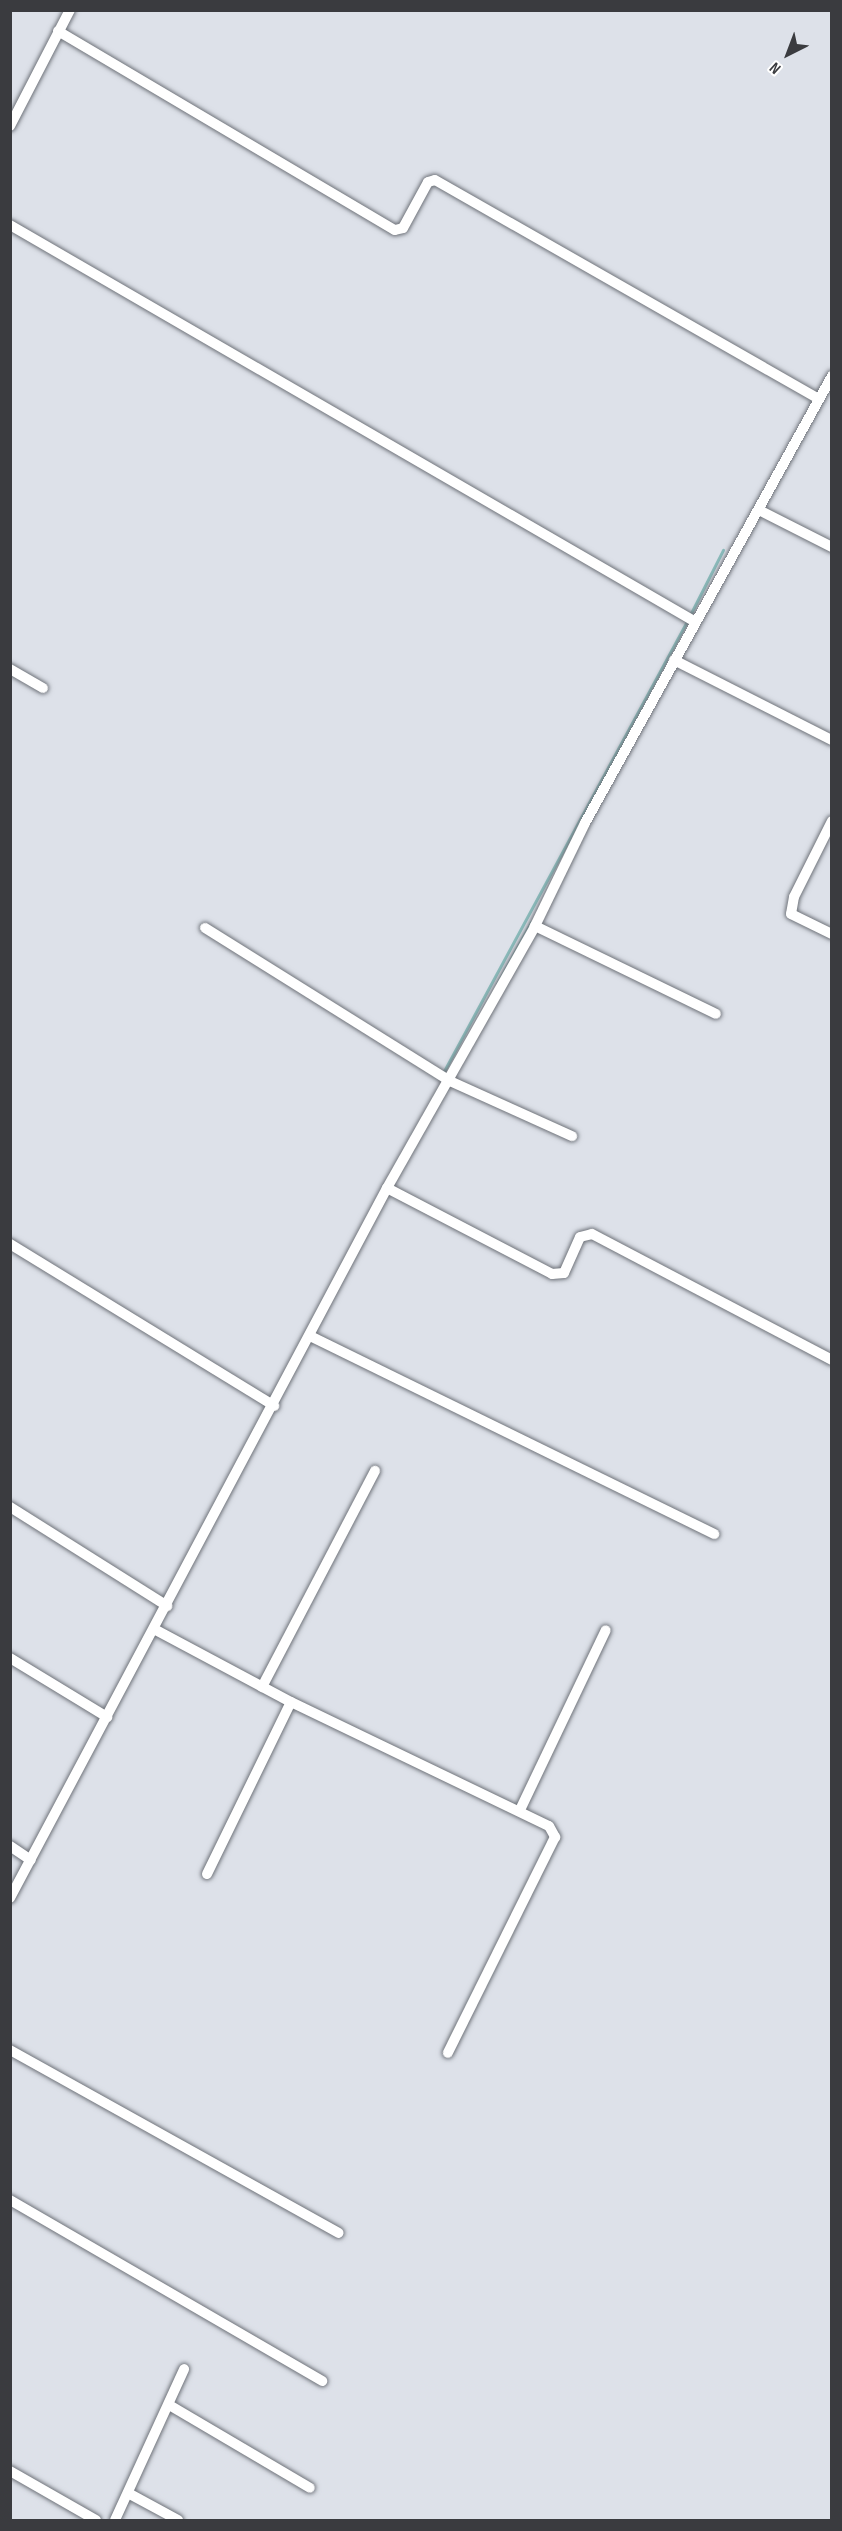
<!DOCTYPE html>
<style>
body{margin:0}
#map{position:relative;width:842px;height:2531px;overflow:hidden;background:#dde1e9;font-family:"Sofia Sans Condensed",sans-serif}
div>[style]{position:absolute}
.stream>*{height:3px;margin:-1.5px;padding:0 1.5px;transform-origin:1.5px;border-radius:1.5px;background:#8abbbb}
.roads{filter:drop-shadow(0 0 2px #6f737a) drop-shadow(0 0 2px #6f737a)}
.minor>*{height:10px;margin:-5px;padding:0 5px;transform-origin:5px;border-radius:5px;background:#fff}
span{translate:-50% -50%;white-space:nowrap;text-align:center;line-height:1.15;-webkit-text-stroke:5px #fff;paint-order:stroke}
.frame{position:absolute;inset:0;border:12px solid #3a3b3f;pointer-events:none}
.north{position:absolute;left:758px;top:24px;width:60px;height:60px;-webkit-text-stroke:4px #fff;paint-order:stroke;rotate:222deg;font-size:16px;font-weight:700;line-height:24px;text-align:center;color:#3a3b3f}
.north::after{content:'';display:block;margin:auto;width:21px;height:27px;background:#3a3b3f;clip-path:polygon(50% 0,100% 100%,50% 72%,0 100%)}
</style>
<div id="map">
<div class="stream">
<div style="left:690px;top:615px;width:73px;rotate:-63.1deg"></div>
<div style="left:497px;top:984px;width:71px;rotate:-61.3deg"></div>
<div style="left:444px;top:1071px;width:511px;rotate:-61.63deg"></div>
</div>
<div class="roads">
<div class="minor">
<div style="left:58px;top:31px;width:391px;rotate:30.6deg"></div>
<div style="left:395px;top:230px;width:8px;rotate:-14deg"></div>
<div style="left:403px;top:228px;width:52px;rotate:-61.5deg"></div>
<div style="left:428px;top:182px;width:7px;rotate:-16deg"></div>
<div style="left:435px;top:180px;width:442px;rotate:29.7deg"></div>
<div style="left:10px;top:126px;width:131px;rotate:-62.7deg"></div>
<div style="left:10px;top:225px;width:790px;rotate:30.07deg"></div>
<div style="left:761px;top:511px;width:80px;rotate:26.9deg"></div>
<div style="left:674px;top:660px;width:177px;rotate:26.9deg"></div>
<div style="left:10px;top:669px;width:38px;rotate:30deg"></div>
<div style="left:832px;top:821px;width:85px;rotate:116.6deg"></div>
<div style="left:794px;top:897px;width:17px;rotate:100deg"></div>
<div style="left:791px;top:914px;width:46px;rotate:26deg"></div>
<div style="left:535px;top:926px;width:201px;rotate:25.9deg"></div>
<div style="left:205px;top:928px;width:289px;rotate:32deg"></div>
<div style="left:450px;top:1081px;width:134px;rotate:24.3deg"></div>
<div style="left:387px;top:1188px;width:186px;rotate:27.5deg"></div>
<div style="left:552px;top:1274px;width:12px;rotate:-5deg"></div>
<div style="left:564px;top:1273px;width:39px;rotate:-66deg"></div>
<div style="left:580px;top:1237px;width:12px;rotate:-14deg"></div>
<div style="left:592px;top:1234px;width:271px;rotate:27.7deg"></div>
<div style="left:10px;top:1244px;width:310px;rotate:31.5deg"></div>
<div style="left:312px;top:1337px;width:448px;rotate:26.1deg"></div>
<div style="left:10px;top:1507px;width:186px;rotate:32.2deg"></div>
<div style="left:154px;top:1629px;width:155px;rotate:28.1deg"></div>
<div style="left:291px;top:1702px;width:286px;rotate:25.7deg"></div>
<div style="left:549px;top:1826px;width:13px;rotate:61deg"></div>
<div style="left:555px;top:1837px;width:241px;rotate:116.4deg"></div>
<div style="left:10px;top:1658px;width:114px;rotate:31.3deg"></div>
<div style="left:262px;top:1687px;width:244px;rotate:-62.4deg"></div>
<div style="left:520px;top:1810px;width:199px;rotate:-64.5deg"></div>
<div style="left:10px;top:1846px;width:25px;rotate:34deg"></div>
<div style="left:207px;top:1874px;width:191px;rotate:-64deg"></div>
<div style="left:10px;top:1898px;width:804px;rotate:-62.03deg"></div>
<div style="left:387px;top:1188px;width:301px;rotate:-60.5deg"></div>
<div style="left:535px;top:926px;width:114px;rotate:-64.1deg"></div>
<div style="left:585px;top:823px;width:511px;rotate:-61.08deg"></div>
<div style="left:10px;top:2050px;width:376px;rotate:29.1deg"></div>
<div style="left:10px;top:2200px;width:361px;rotate:30.1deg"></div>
<div style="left:171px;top:2406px;width:161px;rotate:30.5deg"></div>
<div style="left:10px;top:2471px;width:99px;rotate:29.7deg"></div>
<div style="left:128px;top:2493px;width:57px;rotate:28.4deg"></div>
<div style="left:115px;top:2520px;width:166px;rotate:-65.4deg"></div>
</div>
</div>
<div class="frame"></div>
<div class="north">N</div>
</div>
